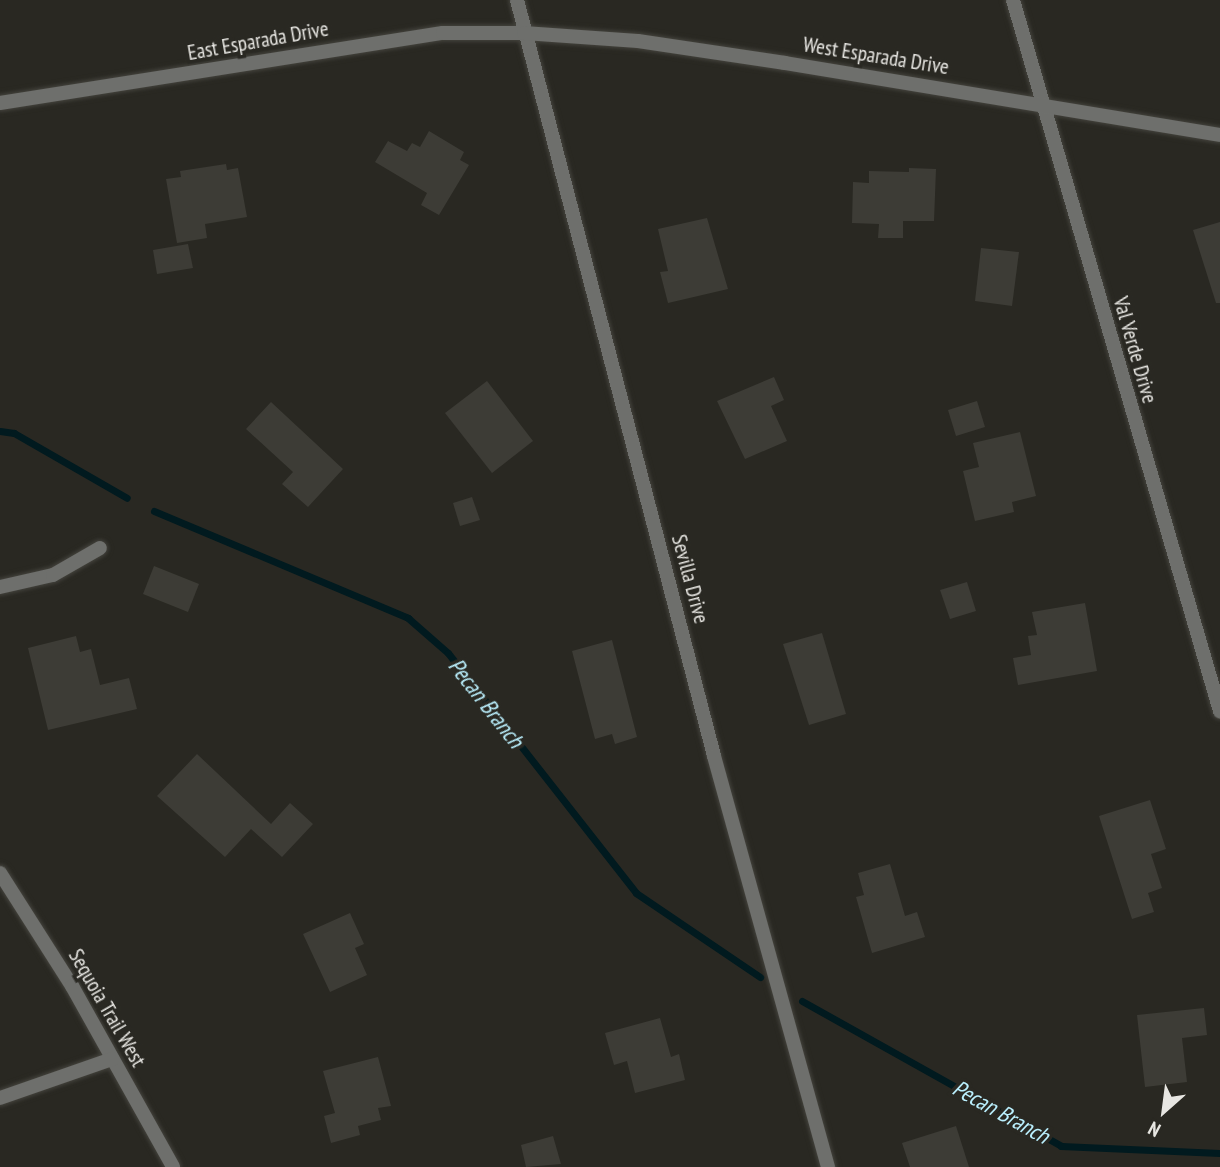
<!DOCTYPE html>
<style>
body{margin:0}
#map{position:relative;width:1220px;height:1167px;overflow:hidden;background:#292822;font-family:"PT Sans Narrow",sans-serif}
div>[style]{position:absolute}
.stream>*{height:7px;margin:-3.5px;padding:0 3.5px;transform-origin:3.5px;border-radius:3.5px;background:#011a1f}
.building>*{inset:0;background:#3d3c36}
.roads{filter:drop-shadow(0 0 2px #44433d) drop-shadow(0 0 2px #44433d)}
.street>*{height:14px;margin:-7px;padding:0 7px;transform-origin:7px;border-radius:7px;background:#6e6f6c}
span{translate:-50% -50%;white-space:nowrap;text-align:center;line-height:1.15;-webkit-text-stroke:7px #292822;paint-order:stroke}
.street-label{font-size:21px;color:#e7e6e2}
.water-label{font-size:23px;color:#baeffd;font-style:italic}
.north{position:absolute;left:1129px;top:1076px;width:70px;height:70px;-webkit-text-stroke:5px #292822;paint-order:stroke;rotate:208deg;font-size:19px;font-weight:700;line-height:28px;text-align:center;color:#e7e6e2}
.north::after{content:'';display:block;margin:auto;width:24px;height:32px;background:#e7e6e2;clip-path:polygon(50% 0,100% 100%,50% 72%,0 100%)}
</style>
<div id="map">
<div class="stream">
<div style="left:0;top:431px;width:14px;rotate:8deg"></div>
<div style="left:14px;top:433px;width:130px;rotate:29.9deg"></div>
<div style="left:154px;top:511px;width:276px;rotate:22.8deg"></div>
<div style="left:408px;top:618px;width:53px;rotate:41.2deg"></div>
<div style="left:448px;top:653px;width:305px;rotate:51.9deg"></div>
<div style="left:636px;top:893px;width:150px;rotate:34.1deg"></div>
<div style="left:802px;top:1001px;width:297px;rotate:29.2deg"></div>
<div style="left:1061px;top:1146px;width:159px;rotate:2.5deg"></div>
</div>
<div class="building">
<div style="clip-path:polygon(429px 131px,464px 152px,460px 160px,469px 165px,439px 215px,421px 205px,427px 193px,375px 162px,388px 141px,407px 151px,412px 143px,420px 147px)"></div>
<div style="clip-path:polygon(226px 164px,227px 170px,238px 168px,247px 217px,205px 224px,207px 238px,177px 243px,166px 179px,181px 177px,180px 171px)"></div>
<div style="clip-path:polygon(909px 168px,936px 169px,934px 221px,903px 221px,903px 238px,878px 238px,879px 224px,852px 223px,853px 182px,869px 183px,869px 171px,909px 172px)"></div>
<div style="clip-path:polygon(707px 218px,728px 289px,668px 303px,660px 272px,668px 271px,658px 229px)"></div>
<div style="clip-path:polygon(1220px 222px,1220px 303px,1216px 303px,1193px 230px)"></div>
<div style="clip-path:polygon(188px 244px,193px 268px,157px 274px,153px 250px)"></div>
<div style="clip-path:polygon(981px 248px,1019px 252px,1012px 306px,975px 301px)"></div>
<div style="clip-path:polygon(774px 377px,784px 400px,771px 406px,787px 441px,745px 459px,717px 401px)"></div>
<div style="clip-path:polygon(487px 381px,533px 441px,492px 473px,445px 413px)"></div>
<div style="clip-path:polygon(977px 401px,985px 427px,956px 436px,948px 410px)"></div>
<div style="clip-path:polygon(271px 402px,343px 469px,308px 507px,282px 484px,293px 472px,246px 429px)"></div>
<div style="clip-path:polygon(1020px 432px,1036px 496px,1012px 502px,1014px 512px,975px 521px,963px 471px,979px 467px,973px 443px)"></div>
<div style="clip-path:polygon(472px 497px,480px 520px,460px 526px,453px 503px)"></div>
<div style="clip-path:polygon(154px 566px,199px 584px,188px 612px,143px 594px)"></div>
<div style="clip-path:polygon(967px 582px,976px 611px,950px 619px,940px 590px)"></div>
<div style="clip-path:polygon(1085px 603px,1097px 671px,1018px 685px,1013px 658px,1031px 655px,1028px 636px,1037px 635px,1032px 612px)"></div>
<div style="clip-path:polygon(822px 633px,846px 714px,809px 725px,783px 644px)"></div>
<div style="clip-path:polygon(76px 636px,80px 652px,91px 649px,100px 685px,129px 678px,137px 709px,48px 730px,28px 648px)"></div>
<div style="clip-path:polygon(612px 640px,637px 737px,615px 744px,612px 734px,595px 739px,572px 651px)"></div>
<div style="clip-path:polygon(197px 754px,271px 824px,290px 803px,313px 824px,282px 857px,251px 829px,225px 857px,157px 796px)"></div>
<div style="clip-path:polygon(1150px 800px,1166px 849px,1151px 854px,1162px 888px,1148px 893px,1154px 912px,1132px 919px,1099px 816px)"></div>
<div style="clip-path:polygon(890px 864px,905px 916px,917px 912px,925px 937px,872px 953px,856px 897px,864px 895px,858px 873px)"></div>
<div style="clip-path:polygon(350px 913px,364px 944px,355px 948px,367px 975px,330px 992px,303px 934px)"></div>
<div style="clip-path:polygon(1204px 1008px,1207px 1035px,1182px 1038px,1187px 1082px,1145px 1087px,1137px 1015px)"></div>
<div style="clip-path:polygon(660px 1018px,671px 1057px,679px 1054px,685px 1080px,635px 1093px,627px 1061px,614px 1065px,605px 1033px)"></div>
<div style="clip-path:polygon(378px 1057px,391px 1106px,378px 1108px,381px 1120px,358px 1126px,360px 1135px,331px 1143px,324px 1116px,335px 1113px,323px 1071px)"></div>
<div style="clip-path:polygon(956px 1126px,969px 1167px,910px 1167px,902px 1143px)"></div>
<div style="clip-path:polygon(553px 1136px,561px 1164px,526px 1167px,521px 1145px)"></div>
</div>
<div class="roads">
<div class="street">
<div style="left:517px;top:0;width:781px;rotate:75.39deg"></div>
<div style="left:714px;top:756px;width:427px;rotate:74.5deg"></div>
<div style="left:1013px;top:0;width:741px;rotate:73.77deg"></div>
<div style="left:0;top:103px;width:448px;rotate:-9deg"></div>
<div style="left:443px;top:33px;width:81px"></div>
<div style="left:524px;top:33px;width:114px;rotate:4deg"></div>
<div style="left:638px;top:41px;width:149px;rotate:8.5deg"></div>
<div style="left:785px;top:63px;width:441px;rotate:9.4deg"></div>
<div style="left:0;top:587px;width:54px;rotate:-12.8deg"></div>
<div style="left:53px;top:575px;width:54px;rotate:-29.9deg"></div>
<div style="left:0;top:873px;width:134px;rotate:57.5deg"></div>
<div style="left:72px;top:986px;width:207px;rotate:60.8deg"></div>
<div style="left:0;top:1098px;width:119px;rotate:-19.2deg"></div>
</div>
</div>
<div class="street-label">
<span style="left:258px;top:41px;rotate:-10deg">East Esparada Drive</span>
<span style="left:876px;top:56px;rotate:9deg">West Esparada Drive</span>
<span style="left:1135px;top:350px;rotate:74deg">Val Verde Drive</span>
<span style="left:690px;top:579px;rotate:75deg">Sevilla Drive</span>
<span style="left:107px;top:1008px;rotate:60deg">Sequoia Trail West</span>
</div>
<div class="water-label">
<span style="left:486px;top:703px;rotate:52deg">Pecan Branch</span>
<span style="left:1001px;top:1112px;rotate:29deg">Pecan Branch</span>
</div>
<div class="north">N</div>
</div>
